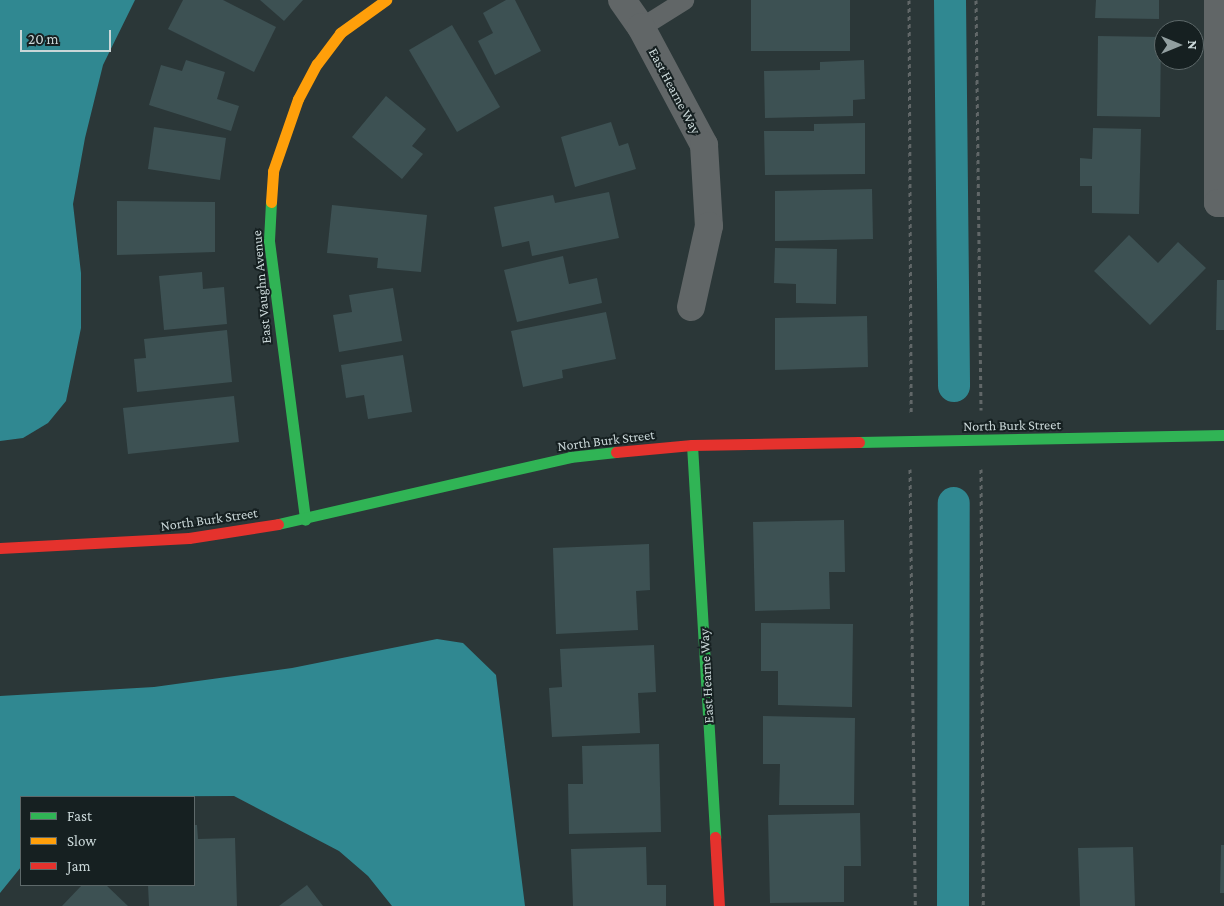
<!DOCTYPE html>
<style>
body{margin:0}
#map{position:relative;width:1224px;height:906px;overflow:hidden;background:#2b3738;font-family:"Crimson Pro",serif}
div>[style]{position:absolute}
.water>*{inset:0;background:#308891}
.canal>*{height:32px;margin:-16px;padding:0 16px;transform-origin:16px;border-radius:16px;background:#308891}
.building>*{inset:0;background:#3d5153}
.path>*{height:3px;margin-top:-1.5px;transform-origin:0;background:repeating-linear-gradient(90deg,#616768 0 4px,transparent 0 8px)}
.lane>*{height:19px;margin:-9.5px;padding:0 9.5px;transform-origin:9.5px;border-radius:9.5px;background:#616667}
.street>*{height:28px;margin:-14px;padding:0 14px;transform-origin:14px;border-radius:14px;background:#616667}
.fast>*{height:11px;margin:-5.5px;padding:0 5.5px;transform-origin:5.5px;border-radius:5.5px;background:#30b455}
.slow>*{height:11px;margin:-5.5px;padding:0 5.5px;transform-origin:5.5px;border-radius:5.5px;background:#ff9f0a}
.jam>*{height:11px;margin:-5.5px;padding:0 5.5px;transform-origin:5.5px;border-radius:5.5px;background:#e5322d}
span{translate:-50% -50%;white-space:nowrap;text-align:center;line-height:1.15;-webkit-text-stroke:4px #162021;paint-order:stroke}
.street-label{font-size:14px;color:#cad7d8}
.legend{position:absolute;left:20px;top:796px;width:175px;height:90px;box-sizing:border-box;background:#162021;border:1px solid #5e696a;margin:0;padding:6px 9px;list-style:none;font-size:15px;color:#cad7d8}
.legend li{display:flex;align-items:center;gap:10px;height:25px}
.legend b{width:25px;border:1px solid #5e696a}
.north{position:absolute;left:1154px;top:20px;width:50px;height:50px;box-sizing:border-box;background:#162021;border:1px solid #5e696a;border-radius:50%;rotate:90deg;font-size:14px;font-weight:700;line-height:20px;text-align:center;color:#cad7d8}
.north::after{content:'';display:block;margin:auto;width:18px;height:22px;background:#929fa0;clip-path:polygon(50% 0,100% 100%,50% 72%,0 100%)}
.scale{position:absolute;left:20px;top:30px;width:91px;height:22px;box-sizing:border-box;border:2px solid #cad7d8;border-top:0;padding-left:6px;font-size:15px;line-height:18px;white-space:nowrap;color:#cad7d8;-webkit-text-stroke:4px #162021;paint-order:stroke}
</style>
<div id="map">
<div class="water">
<div style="clip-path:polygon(0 0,135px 0,103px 65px,85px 138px,73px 204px,81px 273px,81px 328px,66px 401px,48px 423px,23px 438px,0 441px)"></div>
<div style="clip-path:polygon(437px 639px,463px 643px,496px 675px,525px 906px,392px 906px,368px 876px,339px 851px,234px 796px,21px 797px,21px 867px,0 893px,0 696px,154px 687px,292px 668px)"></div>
</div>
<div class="canal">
<div style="left:950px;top:0;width:386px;rotate:89.4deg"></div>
<div style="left:953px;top:906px;width:403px;rotate:-89.9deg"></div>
</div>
<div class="building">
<div style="clip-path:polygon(183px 0,223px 0,276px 27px,254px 72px,168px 29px)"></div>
<div style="clip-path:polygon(260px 0,303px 0,284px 21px)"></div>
<div style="clip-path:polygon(506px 0,515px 0,541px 51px,495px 75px,478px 41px,493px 33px,483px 13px)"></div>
<div style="clip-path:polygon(751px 0,850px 0,850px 51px,751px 51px)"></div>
<div style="clip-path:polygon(1096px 0,1159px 0,1159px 19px,1095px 18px)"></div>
<div style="clip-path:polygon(452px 25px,500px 107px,457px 132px,409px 50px)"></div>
<div style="clip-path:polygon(1098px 36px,1161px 37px,1160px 117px,1097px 116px)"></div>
<div style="clip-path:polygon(186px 60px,225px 72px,217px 99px,239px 106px,231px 131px,149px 105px,161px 65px,182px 71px)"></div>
<div style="clip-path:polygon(864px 60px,865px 99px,853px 100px,853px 116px,765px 118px,764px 71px,820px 70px,820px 62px)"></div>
<div style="clip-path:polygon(386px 96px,426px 129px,412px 146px,423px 154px,402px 179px,352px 137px)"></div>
<div style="clip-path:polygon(611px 122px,619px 146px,628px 143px,636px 169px,575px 187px,561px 137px)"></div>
<div style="clip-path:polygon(865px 123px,865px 174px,765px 175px,764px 131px,814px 131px,814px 124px)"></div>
<div style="clip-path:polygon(154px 127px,226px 138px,220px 180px,148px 169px)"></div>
<div style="clip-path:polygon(1093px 128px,1141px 129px,1139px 214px,1092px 213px,1092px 186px,1080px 186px,1080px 158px,1092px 159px)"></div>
<div style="clip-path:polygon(872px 189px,873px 239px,775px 241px,775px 191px)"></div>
<div style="clip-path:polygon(609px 192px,619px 238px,532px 256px,529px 241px,502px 247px,494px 207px,553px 195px,555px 203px)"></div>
<div style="clip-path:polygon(117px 201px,215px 202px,215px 252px,117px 255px)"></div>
<div style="clip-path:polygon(332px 205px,427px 215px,421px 272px,377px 268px,378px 258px,327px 253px)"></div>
<div style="clip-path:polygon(1129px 235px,1158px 263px,1178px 242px,1206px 268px,1150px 325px,1094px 271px)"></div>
<div style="clip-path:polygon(775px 248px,837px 249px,836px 304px,796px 303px,796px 284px,774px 283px)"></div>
<div style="clip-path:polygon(563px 256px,569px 284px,597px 278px,602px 303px,517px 322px,504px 270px)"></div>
<div style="clip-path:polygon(202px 272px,203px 289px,224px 287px,227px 324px,164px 330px,159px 276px)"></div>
<div style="clip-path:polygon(1217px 280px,1224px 280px,1224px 330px,1216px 330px)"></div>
<div style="clip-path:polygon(393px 288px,402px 341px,339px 352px,333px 315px,352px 312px,349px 295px)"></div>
<div style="clip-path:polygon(606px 312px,616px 359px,562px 370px,563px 378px,523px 387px,511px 331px)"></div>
<div style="clip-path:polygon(867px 316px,868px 367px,775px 370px,775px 318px)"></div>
<div style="clip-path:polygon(227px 330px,232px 382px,137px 392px,134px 359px,146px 358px,144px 339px)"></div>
<div style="clip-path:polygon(403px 355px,412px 412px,368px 419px,364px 395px,346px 398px,341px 365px)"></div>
<div style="clip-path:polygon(234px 396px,239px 442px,128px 454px,123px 408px)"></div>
<div style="clip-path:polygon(844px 520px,845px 572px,829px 572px,830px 609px,755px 611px,753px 522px)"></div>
<div style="clip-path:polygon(649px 544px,650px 590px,636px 591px,638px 630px,556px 634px,553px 548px)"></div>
<div style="clip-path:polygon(761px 623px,853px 624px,852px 707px,778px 705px,778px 671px,761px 671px)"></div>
<div style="clip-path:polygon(654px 645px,656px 692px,638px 693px,640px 733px,552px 737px,549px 688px,562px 687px,560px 649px)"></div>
<div style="clip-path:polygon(763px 716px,855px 718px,854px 805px,779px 805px,780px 764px,763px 764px)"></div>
<div style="clip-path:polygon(659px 744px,661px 832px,569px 834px,568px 784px,583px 784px,582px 746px)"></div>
<div style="clip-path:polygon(860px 813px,861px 866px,844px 866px,844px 902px,770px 903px,768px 815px)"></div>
<div style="clip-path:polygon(194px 825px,197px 825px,198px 839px,235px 838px,237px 906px,149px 906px,148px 885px,194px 885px)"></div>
<div style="clip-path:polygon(1221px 845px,1224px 845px,1224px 893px,1220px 893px)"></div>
<div style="clip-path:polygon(646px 847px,647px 885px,666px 885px,666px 906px,573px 906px,571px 849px)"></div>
<div style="clip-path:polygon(1133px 847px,1135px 906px,1080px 906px,1078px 848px)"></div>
<div style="clip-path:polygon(82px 885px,106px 885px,128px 906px,62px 906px)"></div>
<div style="clip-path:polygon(307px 885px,323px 906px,279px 906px)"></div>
</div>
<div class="path">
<div style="left:909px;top:0;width:413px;rotate:89.7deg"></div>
<div style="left:976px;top:0;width:410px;rotate:89.3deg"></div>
<div style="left:910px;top:469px;width:437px;rotate:89.3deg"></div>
<div style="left:981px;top:469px;width:437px;rotate:89.7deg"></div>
</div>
<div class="lane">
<div style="left:641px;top:27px;width:51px;rotate:-32.1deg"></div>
</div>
<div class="street">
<div style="left:622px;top:0;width:33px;rotate:55deg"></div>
<div style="left:641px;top:27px;width:134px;rotate:61.9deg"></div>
<div style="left:704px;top:145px;width:81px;rotate:86.5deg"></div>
<div style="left:709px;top:226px;width:83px;rotate:102.5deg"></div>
<div style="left:1218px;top:0;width:203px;rotate:90deg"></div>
<div style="left:1218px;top:203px;width:6px"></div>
</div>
<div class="fast">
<div style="left:271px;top:202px;width:39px;rotate:93deg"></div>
<div style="left:269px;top:241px;width:281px;rotate:82.6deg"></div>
<div style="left:859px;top:442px;width:365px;rotate:-1.1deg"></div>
<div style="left:692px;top:445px;width:393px;rotate:86.6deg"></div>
<div style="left:278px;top:524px;width:300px;rotate:-12.9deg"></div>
<div style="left:570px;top:457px;width:46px;rotate:-6.2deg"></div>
</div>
<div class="slow">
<div style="left:271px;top:202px;width:31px;rotate:-86deg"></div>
<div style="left:273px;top:171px;width:76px;rotate:-70.9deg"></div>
<div style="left:298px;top:99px;width:40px;rotate:-62deg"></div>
<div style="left:317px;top:64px;width:39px;rotate:-53deg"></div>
<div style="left:340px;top:33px;width:57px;rotate:-35.7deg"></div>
</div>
<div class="jam">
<div style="left:616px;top:452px;width:76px;rotate:-5.3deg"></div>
<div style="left:692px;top:445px;width:167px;rotate:-1deg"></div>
<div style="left:0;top:548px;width:189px;rotate:-3deg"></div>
<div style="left:189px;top:538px;width:90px;rotate:-8.9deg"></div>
<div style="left:715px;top:837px;width:69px;rotate:86.7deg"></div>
</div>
<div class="street-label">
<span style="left:675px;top:91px;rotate:62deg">East Hearne Way</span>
<span style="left:261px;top:287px;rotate:-95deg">East Vaughn Avenue</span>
<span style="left:1012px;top:425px;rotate:-1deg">North Burk Street</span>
<span style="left:606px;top:440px;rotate:-7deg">North Burk Street</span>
<span style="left:209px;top:519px;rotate:-8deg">North Burk Street</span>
<span style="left:706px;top:676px;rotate:-93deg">East Hearne Way</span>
</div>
<ul class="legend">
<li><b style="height:6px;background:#30b455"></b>Fast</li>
<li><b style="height:6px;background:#ff9f0a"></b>Slow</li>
<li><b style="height:6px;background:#e5322d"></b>Jam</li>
</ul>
<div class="north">N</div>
<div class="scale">20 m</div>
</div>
